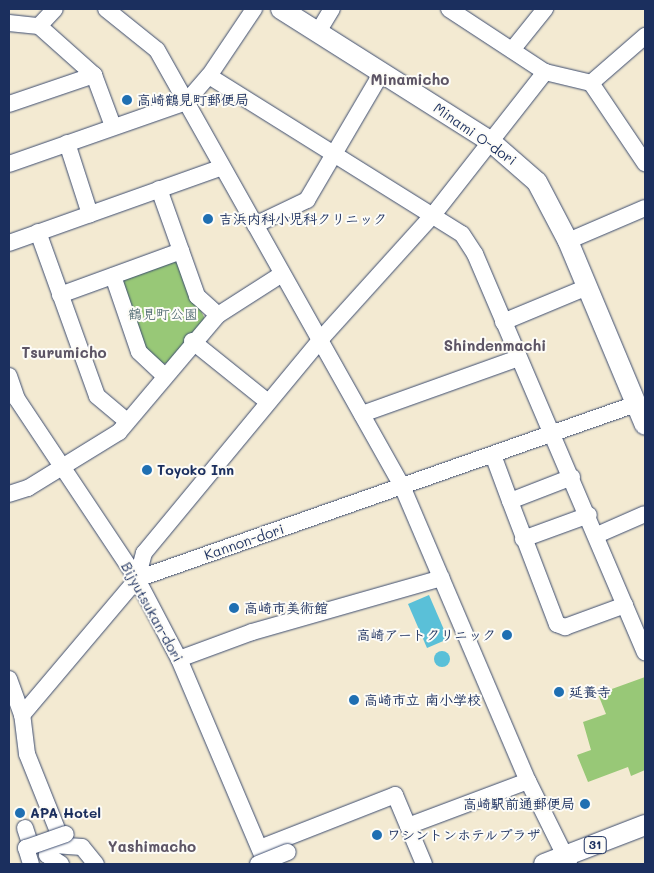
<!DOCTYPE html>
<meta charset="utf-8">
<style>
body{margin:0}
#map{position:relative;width:654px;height:873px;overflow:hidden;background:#f3ead2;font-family:Mali,"Klee One",sans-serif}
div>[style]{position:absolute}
.green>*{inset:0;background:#98c877}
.water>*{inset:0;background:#5ac0d8}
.round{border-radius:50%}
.roads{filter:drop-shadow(0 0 1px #3b4b6f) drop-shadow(0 0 1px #3b4b6f)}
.minor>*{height:16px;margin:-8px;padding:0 8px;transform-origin:8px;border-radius:8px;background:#fff}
.major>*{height:20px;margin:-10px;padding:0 10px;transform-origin:10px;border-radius:10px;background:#fff}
.bridges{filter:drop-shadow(0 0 1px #3b4b6f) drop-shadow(0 0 1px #3b4b6f)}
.minor-bridge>*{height:16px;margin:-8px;padding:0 8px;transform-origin:8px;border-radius:8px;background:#fff}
.dots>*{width:14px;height:14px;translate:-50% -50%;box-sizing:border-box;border:2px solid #fdfcf7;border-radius:50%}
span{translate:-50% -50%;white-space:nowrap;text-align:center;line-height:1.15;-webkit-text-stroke:4px #fdfcf7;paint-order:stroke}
.shield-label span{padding:1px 4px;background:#fdfcf7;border:1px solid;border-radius:4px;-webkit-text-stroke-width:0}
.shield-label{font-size:12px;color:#1b2f5e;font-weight:700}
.poi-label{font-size:14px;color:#1b2f5e;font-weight:700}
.left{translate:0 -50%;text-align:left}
.right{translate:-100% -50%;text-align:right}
.street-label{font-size:14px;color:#1b2f5e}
.park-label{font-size:14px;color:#405d66}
.neighbourhood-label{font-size:15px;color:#5d5565;font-weight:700}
.frame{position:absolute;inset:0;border:10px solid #1b2f5e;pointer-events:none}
</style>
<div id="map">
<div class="green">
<div style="clip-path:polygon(172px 260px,178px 263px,205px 319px,167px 363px,161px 364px,141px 347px,122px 278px)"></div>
<div style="clip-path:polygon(645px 677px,645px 770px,631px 776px,628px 767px,588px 782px,577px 755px,591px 750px,583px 722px,606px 714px,598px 694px)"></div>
</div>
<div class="water">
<div style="clip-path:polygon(429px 595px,448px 639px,427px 648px,408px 604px)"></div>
<div class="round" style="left:434px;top:651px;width:16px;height:16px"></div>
</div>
<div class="roads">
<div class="minor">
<div style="left:106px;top:9px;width:65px;rotate:38.8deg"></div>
<div style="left:157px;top:50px;width:500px;rotate:60.67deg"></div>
<div style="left:402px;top:486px;width:321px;rotate:66.9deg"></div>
<div style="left:528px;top:781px;width:93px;rotate:63.7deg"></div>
<div style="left:449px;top:9px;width:115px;rotate:33.3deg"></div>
<div style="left:545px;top:72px;width:47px;rotate:13.4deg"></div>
<div style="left:591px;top:83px;width:97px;rotate:56deg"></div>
<div style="left:9px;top:23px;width:30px;rotate:6deg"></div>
<div style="left:39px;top:26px;width:74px;rotate:41.7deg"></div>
<div style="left:94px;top:75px;width:54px;rotate:69.6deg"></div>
<div style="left:39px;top:26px;width:23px;rotate:-47deg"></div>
<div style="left:318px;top:32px;width:27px;rotate:-59deg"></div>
<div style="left:512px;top:50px;width:53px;rotate:-51.2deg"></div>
<div style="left:209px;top:76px;width:298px;rotate:32deg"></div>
<div style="left:462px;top:234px;width:24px;rotate:57deg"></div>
<div style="left:475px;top:254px;width:433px;rotate:66.9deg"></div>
<div style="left:591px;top:83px;width:72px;rotate:-41deg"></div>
<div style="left:9px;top:104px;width:90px;rotate:-18.8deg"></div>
<div style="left:67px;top:143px;width:75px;rotate:72.1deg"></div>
<div style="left:9px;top:164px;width:188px;rotate:-19.3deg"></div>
<div style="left:186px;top:102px;width:35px;rotate:-49deg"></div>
<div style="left:209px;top:76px;width:81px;rotate:-56.1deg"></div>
<div style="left:159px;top:189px;width:114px;rotate:70.4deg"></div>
<div style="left:197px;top:296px;width:28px;rotate:42deg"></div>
<div style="left:255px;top:225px;width:58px;rotate:-25.7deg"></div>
<div style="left:307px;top:200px;width:148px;rotate:-59.6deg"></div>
<div style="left:38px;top:232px;width:174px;rotate:70.2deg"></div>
<div style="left:97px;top:396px;width:39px;rotate:40deg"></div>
<div style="left:568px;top:241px;width:84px;rotate:-23.2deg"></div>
<div style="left:9px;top:243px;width:226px;rotate:-19.6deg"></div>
<div style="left:113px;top:276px;width:80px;rotate:71.1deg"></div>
<div style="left:139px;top:352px;width:35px;rotate:43deg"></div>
<div style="left:60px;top:295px;width:129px;rotate:-20deg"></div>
<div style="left:503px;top:322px;width:91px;rotate:-22.6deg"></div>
<div style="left:192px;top:341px;width:97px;rotate:38.8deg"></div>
<div style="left:9px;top:376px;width:24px;rotate:71deg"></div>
<div style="left:17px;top:399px;width:216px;rotate:56.3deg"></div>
<div style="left:137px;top:579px;width:90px;rotate:62.3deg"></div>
<div style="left:179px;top:659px;width:223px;rotate:67deg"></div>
<div style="left:362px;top:414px;width:166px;rotate:-19.7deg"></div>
<div style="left:493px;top:455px;width:49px;rotate:69.7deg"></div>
<div style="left:572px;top:477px;width:66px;rotate:158.8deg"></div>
<div style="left:510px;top:501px;width:132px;rotate:69.1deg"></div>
<div style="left:557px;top:624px;width:9px;rotate:21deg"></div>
<div style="left:565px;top:627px;width:64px;rotate:-20.1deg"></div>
<div style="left:9px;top:494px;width:20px;rotate:-18deg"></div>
<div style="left:28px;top:488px;width:107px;rotate:-31.6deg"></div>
<div style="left:119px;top:432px;width:153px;rotate:-49.8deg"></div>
<div style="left:218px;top:315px;width:76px;rotate:-32.6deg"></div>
<div style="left:597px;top:535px;width:52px;rotate:-23.6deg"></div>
<div style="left:523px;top:539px;width:70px;rotate:-20deg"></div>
<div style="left:137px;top:579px;width:27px;rotate:-75deg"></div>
<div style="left:144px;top:553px;width:276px;rotate:-50.4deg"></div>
<div style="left:320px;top:340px;width:169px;rotate:-47.9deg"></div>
<div style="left:433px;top:215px;width:182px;rotate:-51.9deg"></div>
<div style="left:179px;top:659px;width:78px;rotate:-20.3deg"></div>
<div style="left:252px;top:632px;width:197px;rotate:-15.9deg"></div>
<div style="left:9px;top:679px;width:38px;rotate:70deg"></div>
<div style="left:408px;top:826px;width:128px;rotate:-20.6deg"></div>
<div style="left:25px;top:828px;width:20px;rotate:72deg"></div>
<div style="left:63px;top:844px;width:97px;rotate:-111.8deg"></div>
<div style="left:27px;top:754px;width:39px;rotate:-97deg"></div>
<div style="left:22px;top:715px;width:178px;rotate:-49.8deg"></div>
<div style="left:137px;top:579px;width:529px;rotate:-19.33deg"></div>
<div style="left:260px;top:848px;width:145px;rotate:-21.4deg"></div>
<div style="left:395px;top:795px;width:75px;rotate:67.2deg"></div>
<div style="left:61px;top:864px;width:17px;rotate:-147deg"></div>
<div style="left:47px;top:855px;width:12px;rotate:-55deg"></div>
<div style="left:54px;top:845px;width:28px;rotate:4deg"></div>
<div style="left:82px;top:847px;width:22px;rotate:51deg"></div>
</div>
<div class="major">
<div style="left:281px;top:9px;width:247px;rotate:32.3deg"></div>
<div style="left:490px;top:141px;width:62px;rotate:41.1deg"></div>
<div style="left:537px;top:182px;width:67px;rotate:62.3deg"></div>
<div style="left:568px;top:241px;width:199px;rotate:67.3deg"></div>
<div style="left:544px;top:864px;width:108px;rotate:-21.1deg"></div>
</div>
</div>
<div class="bridges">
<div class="minor-bridge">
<div style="left:31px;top:864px;width:17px;rotate:-107deg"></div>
<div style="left:26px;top:848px;width:42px;rotate:-19.3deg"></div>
<div style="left:258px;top:864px;width:32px;rotate:-22deg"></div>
</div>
</div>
<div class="dots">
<div style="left:127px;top:100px;background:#1f6fb2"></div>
<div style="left:208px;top:219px;background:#1f6fb2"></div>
<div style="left:147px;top:470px;background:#1f6fb2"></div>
<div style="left:234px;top:608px;background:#1f6fb2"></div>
<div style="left:507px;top:635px;background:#1f6fb2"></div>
<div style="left:559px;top:692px;background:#1f6fb2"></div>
<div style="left:354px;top:700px;background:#1f6fb2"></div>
<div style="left:585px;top:804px;background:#1f6fb2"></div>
<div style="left:20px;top:813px;background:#1f6fb2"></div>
<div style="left:377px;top:835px;background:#1f6fb2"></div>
</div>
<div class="shield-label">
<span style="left:595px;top:845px">31</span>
</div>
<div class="poi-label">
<span class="left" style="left:137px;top:100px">高崎鶴見町郵便局</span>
<span class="left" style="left:219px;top:219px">吉浜内科小児科クリニック</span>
<span class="left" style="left:157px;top:470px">Toyoko Inn</span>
<span class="left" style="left:244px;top:608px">高崎市美術館</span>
<span class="right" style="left:496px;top:635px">高崎アートクリニック</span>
<span class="left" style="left:569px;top:692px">延養寺</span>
<span class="left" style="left:364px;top:700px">高崎市立 南小学校</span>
<span class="right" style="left:575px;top:804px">高崎駅前通郵便局</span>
<span class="left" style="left:30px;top:813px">APA Hotel</span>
<span class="left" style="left:387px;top:835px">ワシントンホテルプラザ</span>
</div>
<div class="street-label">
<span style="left:475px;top:134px;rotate:35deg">Minami O-dori</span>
<span style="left:244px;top:542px;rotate:-19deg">Kannon-dori</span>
<span style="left:152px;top:612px;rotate:61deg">Bijyutsukan-dori</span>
</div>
<div class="park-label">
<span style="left:163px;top:314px">鶴見町公園</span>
</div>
<div class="neighbourhood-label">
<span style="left:410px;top:80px">Minamicho</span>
<span style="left:495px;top:346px">Shindenmachi</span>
<span style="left:64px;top:353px">Tsurumicho</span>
<span style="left:152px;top:847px">Yashimacho</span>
</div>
<div class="frame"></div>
</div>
